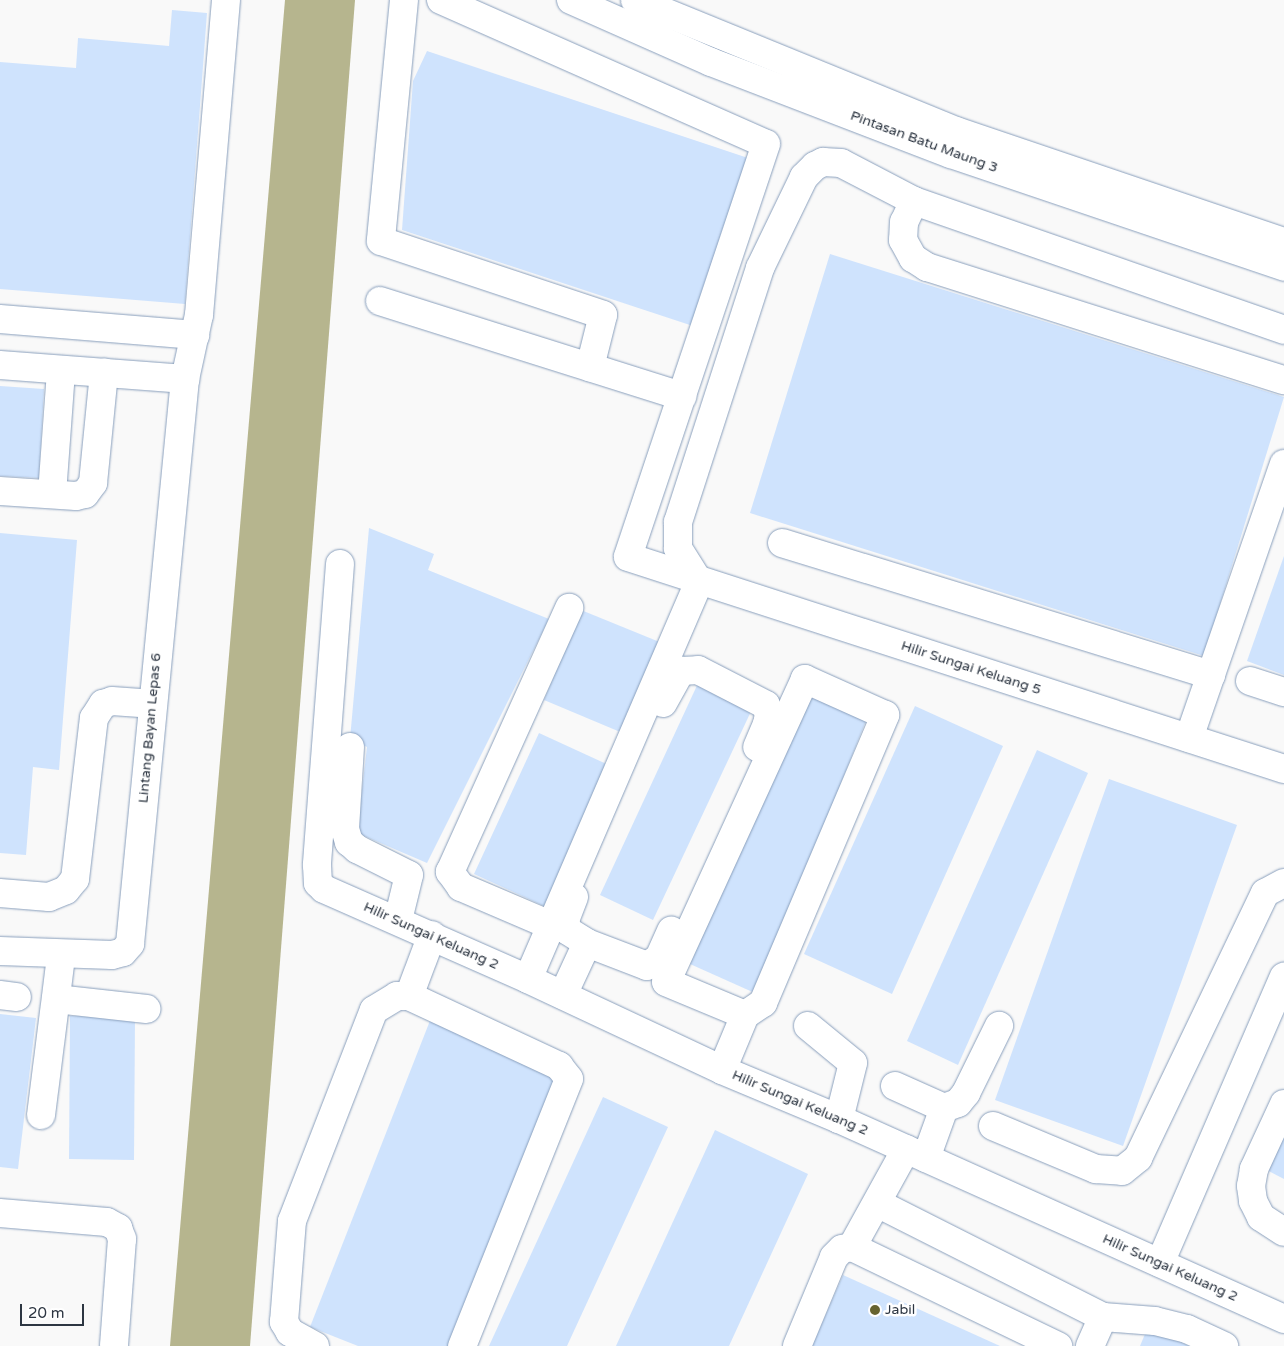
<!DOCTYPE html>
<style>
body{margin:0}
#map{position:relative;width:1284px;height:1346px;overflow:hidden;background:#f9f9f9;font-family:"Varela Round",sans-serif}
div>[style]{position:absolute}
.water>*{inset:0;background:#b6b58e}
.building>*{inset:0;background:#cfe3fd}
.roads{filter:drop-shadow(0 0 1px #899fbc) drop-shadow(0 0 1px #899fbc)}
.minor>*{height:28px;margin:-14px;padding:0 14px;transform-origin:14px;border-radius:14px;background:#fff}
.dots>*{width:14px;height:14px;translate:-50% -50%;box-sizing:border-box;border:2px solid #fff;border-radius:50%}
span{translate:-50% -50%;white-space:nowrap;text-align:center;line-height:1.15;-webkit-text-stroke:5px #fff;paint-order:stroke}
.street-label{font-size:14px;color:#2d3642}
.poi-label{font-size:14px;color:#2d3642}
.left{translate:0 -50%;text-align:left}
.scale{position:absolute;left:20px;top:1304px;width:64px;height:22px;box-sizing:border-box;border:2px solid #2d3642;border-top:0;padding-left:6px;font-size:15px;line-height:18px;white-space:nowrap;color:#2d3642;-webkit-text-stroke:4px #fff;paint-order:stroke}
</style>
<div id="map">
<div class="water">
<div style="clip-path:polygon(285px 0,355px 0,250px 1346px,170px 1346px)"></div>
</div>
<div class="building">
<div style="clip-path:polygon(172px 10px,207px 13px,185px 304px,0 289px,0 62px,76px 68px,78px 38px,169px 46px)"></div>
<div style="clip-path:polygon(427px 51px,748px 158px,696px 327px,402px 230px,413px 81px)"></div>
<div style="clip-path:polygon(830px 254px,1284px 397px,1204px 656px,750px 513px)"></div>
<div style="clip-path:polygon(0 386px,44px 389px,39px 478px,0 476px)"></div>
<div style="clip-path:polygon(369px 528px,434px 554px,428px 570px,549px 619px,427px 863px,357px 833px,367px 747px,350px 739px)"></div>
<div style="clip-path:polygon(0 533px,77px 540px,59px 770px,33px 767px,26px 855px,0 853px)"></div>
<div style="clip-path:polygon(1284px 556px,1284px 675px,1247px 661px)"></div>
<div style="clip-path:polygon(581px 610px,662px 643px,625px 734px,544px 700px)"></div>
<div style="clip-path:polygon(700px 679px,754px 705px,653px 920px,600px 895px)"></div>
<div style="clip-path:polygon(809px 689px,869px 713px,757px 994px,690px 964px)"></div>
<div style="clip-path:polygon(915px 706px,1003px 746px,892px 994px,804px 954px)"></div>
<div style="clip-path:polygon(539px 733px,613px 767px,548px 908px,474px 874px)"></div>
<div style="clip-path:polygon(1037px 750px,1088px 773px,958px 1065px,907px 1041px)"></div>
<div style="clip-path:polygon(1109px 779px,1237px 825px,1123px 1146px,995px 1100px)"></div>
<div style="clip-path:polygon(433px 1013px,561px 1078px,455px 1346px,358px 1346px,310px 1327px)"></div>
<div style="clip-path:polygon(0 1014px,36px 1018px,18px 1169px,0 1167px)"></div>
<div style="clip-path:polygon(70px 1016px,135px 1017px,134px 1160px,69px 1159px)"></div>
<div style="clip-path:polygon(603px 1097px,668px 1127px,567px 1346px,489px 1346px)"></div>
<div style="clip-path:polygon(1284px 1120px,1284px 1179px,1261px 1167px)"></div>
<div style="clip-path:polygon(715px 1130px,808px 1174px,729px 1346px,616px 1346px)"></div>
<div style="clip-path:polygon(843px 1275px,1000px 1346px,812px 1346px)"></div>
<div style="clip-path:polygon(1148px 1327px,1189px 1346px,1140px 1346px)"></div>
</div>
<div class="roads">
<div class="minor">
<div style="left:404px;top:0;width:242px;rotate:95.5deg"></div>
<div style="left:381px;top:241px;width:234px;rotate:18.4deg"></div>
<div style="left:603px;top:315px;width:54px;rotate:104deg"></div>
<div style="left:441px;top:0;width:355px;rotate:23.9deg"></div>
<div style="left:766px;top:144px;width:435px;rotate:108.5deg"></div>
<div style="left:628px;top:557px;width:689px;rotate:17.91deg"></div>
<div style="left:571px;top:0;width:153px;rotate:23.9deg"></div>
<div style="left:711px;top:62px;width:257px;rotate:21deg"></div>
<div style="left:951px;top:154px;width:352px;rotate:18.7deg"></div>
<div style="left:635px;top:0;width:347px;rotate:22.2deg"></div>
<div style="left:956px;top:131px;width:346px;rotate:18.7deg"></div>
<div style="left:914px;top:201px;width:23px;rotate:115deg"></div>
<div style="left:904px;top:222px;width:18px;rotate:93deg"></div>
<div style="left:903px;top:240px;width:21px;rotate:61deg"></div>
<div style="left:913px;top:258px;width:17px;rotate:33deg"></div>
<div style="left:927px;top:267px;width:374px;rotate:17.6deg"></div>
<div style="left:380px;top:301px;width:317px;rotate:17.5deg"></div>
<div style="left:0;top:319px;width:196px;rotate:4.7deg"></div>
<div style="left:0;top:365px;width:186px;rotate:4.3deg"></div>
<div style="left:0;top:491px;width:76px;rotate:3.8deg"></div>
<div style="left:76px;top:496px;width:9px;rotate:-13deg"></div>
<div style="left:85px;top:494px;width:14px;rotate:-54deg"></div>
<div style="left:93px;top:483px;width:111px;rotate:-84.3deg"></div>
<div style="left:52px;top:494px;width:123px;rotate:-85.8deg"></div>
<div style="left:782px;top:543px;width:449px;rotate:17.1deg"></div>
<div style="left:340px;top:564px;width:302px;rotate:94.4deg"></div>
<div style="left:317px;top:865px;width:18px;rotate:87deg"></div>
<div style="left:318px;top:883px;width:8px;rotate:45deg"></div>
<div style="left:324px;top:889px;width:223px;rotate:23.8deg"></div>
<div style="left:528px;top:979px;width:214px;rotate:25.1deg"></div>
<div style="left:722px;top:1070px;width:127px;rotate:22.7deg"></div>
<div style="left:839px;top:1119px;width:488px;rotate:24.2deg"></div>
<div style="left:1250px;top:681px;width:36px;rotate:18deg"></div>
<div style="left:663px;top:703px;width:37px;rotate:-61deg"></div>
<div style="left:681px;top:671px;width:17px;rotate:-3deg"></div>
<div style="left:698px;top:670px;width:76px;rotate:27.2deg"></div>
<div style="left:766px;top:705px;width:9px;rotate:72deg"></div>
<div style="left:769px;top:714px;width:10px;rotate:101deg"></div>
<div style="left:767px;top:724px;width:25px;rotate:113deg"></div>
<div style="left:1189px;top:738px;width:290px;rotate:-70.9deg"></div>
<div style="left:350px;top:747px;width:82px;rotate:93.5deg"></div>
<div style="left:345px;top:829px;width:14px;rotate:73deg"></div>
<div style="left:349px;top:842px;width:11px;rotate:41deg"></div>
<div style="left:357px;top:849px;width:58px;rotate:26.6deg"></div>
<div style="left:409px;top:875px;width:46px;rotate:103.7deg"></div>
<div style="left:0;top:893px;width:49px;rotate:4.7deg"></div>
<div style="left:49px;top:897px;width:18px;rotate:-22deg"></div>
<div style="left:66px;top:890px;width:14px;rotate:-51deg"></div>
<div style="left:75px;top:879px;width:162px;rotate:-83.3deg"></div>
<div style="left:94px;top:718px;width:17px;rotate:-57deg"></div>
<div style="left:103px;top:704px;width:9px;rotate:-18deg"></div>
<div style="left:112px;top:701px;width:39px;rotate:4deg"></div>
<div style="left:574px;top:897px;width:26px;rotate:111deg"></div>
<div style="left:565px;top:921px;width:10px;rotate:73deg"></div>
<div style="left:568px;top:931px;width:22px;rotate:32deg"></div>
<div style="left:550px;top:925px;width:97px;rotate:-156.9deg"></div>
<div style="left:461px;top:887px;width:19px;rotate:-126deg"></div>
<div style="left:450px;top:872px;width:290px;rotate:-65.7deg"></div>
<div style="left:0;top:951px;width:112px;rotate:2deg"></div>
<div style="left:112px;top:955px;width:11px;rotate:-15deg"></div>
<div style="left:123px;top:952px;width:11px;rotate:-49deg"></div>
<div style="left:130px;top:944px;width:568px;rotate:-84.44deg"></div>
<div style="left:185px;top:379px;width:66px;rotate:-77.7deg"></div>
<div style="left:199px;top:315px;width:316px;rotate:-85.1deg"></div>
<div style="left:528px;top:979px;width:432px;rotate:-66.7deg"></div>
<div style="left:699px;top:582px;width:40px;rotate:-122deg"></div>
<div style="left:678px;top:548px;width:26px;rotate:-90deg"></div>
<div style="left:678px;top:522px;width:267px;rotate:-72.1deg"></div>
<div style="left:760px;top:268px;width:101px;rotate:-64.2deg"></div>
<div style="left:804px;top:177px;width:16px;rotate:-45deg"></div>
<div style="left:815px;top:166px;width:9px;rotate:-27deg"></div>
<div style="left:823px;top:162px;width:18px;rotate:3deg"></div>
<div style="left:841px;top:163px;width:82px;rotate:27.5deg"></div>
<div style="left:914px;top:201px;width:392px;rotate:19.2deg"></div>
<div style="left:0;top:995px;width:17px;rotate:7deg"></div>
<div style="left:563px;top:995px;width:57px;rotate:-65.2deg"></div>
<div style="left:587px;top:943px;width:64px;rotate:21deg"></div>
<div style="left:647px;top:966px;width:14px;rotate:-34deg"></div>
<div style="left:659px;top:958px;width:30px;rotate:-66deg"></div>
<div style="left:409px;top:996px;width:166px;rotate:25deg"></div>
<div style="left:559px;top:1066px;width:16px;rotate:52deg"></div>
<div style="left:569px;top:1079px;width:288px;rotate:111.8deg"></div>
<div style="left:56px;top:999px;width:91px;rotate:6.3deg"></div>
<div style="left:808px;top:1026px;width:58px;rotate:39.4deg"></div>
<div style="left:853px;top:1063px;width:58px;rotate:104deg"></div>
<div style="left:722px;top:1070px;width:60px;rotate:-67.3deg"></div>
<div style="left:745px;top:1015px;width:22px;rotate:-34deg"></div>
<div style="left:763px;top:1003px;width:313px;rotate:-67deg"></div>
<div style="left:885px;top:715px;width:88px;rotate:-155.8deg"></div>
<div style="left:805px;top:679px;width:333px;rotate:114.6deg"></div>
<div style="left:666px;top:982px;width:86px;rotate:22.7deg"></div>
<div style="left:895px;top:1086px;width:54px;rotate:24.2deg"></div>
<div style="left:1284px;top:1104px;width:72px;rotate:114.8deg"></div>
<div style="left:1254px;top:1169px;width:17px;rotate:100deg"></div>
<div style="left:1251px;top:1186px;width:15px;rotate:82deg"></div>
<div style="left:1253px;top:1201px;width:18px;rotate:63deg"></div>
<div style="left:1261px;top:1217px;width:27px;rotate:33deg"></div>
<div style="left:41px;top:1115px;width:160px;rotate:-82.8deg"></div>
<div style="left:993px;top:1126px;width:112px;rotate:22.7deg"></div>
<div style="left:1096px;top:1169px;width:26px;rotate:4deg"></div>
<div style="left:1122px;top:1171px;width:21px;rotate:-39deg"></div>
<div style="left:1138px;top:1158px;width:294px;rotate:-64.4deg"></div>
<div style="left:1265px;top:893px;width:21px;rotate:-28deg"></div>
<div style="left:926px;top:1158px;width:53px;rotate:-70.2deg"></div>
<div style="left:944px;top:1108px;width:15px;rotate:-20deg"></div>
<div style="left:958px;top:1103px;width:13px;rotate:-51deg"></div>
<div style="left:966px;top:1093px;width:75px;rotate:-63.8deg"></div>
<div style="left:877px;top:1203px;width:253px;rotate:26.8deg"></div>
<div style="left:1103px;top:1317px;width:52px;rotate:4.4deg"></div>
<div style="left:1155px;top:1321px;width:33px;rotate:14deg"></div>
<div style="left:1187px;top:1329px;width:41px;rotate:24.7deg"></div>
<div style="left:0;top:1213px;width:107px;rotate:4.8deg"></div>
<div style="left:107px;top:1222px;width:13px;rotate:29deg"></div>
<div style="left:118px;top:1228px;width:12px;rotate:70deg"></div>
<div style="left:122px;top:1239px;width:107px;rotate:94.3deg"></div>
<div style="left:852px;top:1247px;width:112px;rotate:-61.1deg"></div>
<div style="left:1160px;top:1263px;width:312px;rotate:-66.6deg"></div>
<div style="left:315px;top:1346px;width:29px;rotate:-151deg"></div>
<div style="left:290px;top:1332px;width:12px;rotate:-121deg"></div>
<div style="left:284px;top:1322px;width:101px;rotate:-85.5deg"></div>
<div style="left:292px;top:1221px;width:226px;rotate:-68.8deg"></div>
<div style="left:374px;top:1010px;width:27px;rotate:-31deg"></div>
<div style="left:397px;top:996px;width:12px"></div>
<div style="left:409px;top:996px;width:65px;rotate:-69.3deg"></div>
<div style="left:797px;top:1346px;width:96px;rotate:-67.4deg"></div>
<div style="left:834px;top:1257px;width:11px;rotate:-45deg"></div>
<div style="left:842px;top:1249px;width:10px;rotate:-11deg"></div>
<div style="left:852px;top:1247px;width:229px;rotate:25.7deg"></div>
<div style="left:1090px;top:1346px;width:32px;rotate:-66deg"></div>
</div>
</div>
<div class="dots">
<div style="left:875px;top:1310px;background:#666330"></div>
</div>
<div class="street-label">
<span style="left:924px;top:142px;rotate:20deg">Pintasan Batu Maung 3</span>
<span style="left:971px;top:668px;rotate:18deg">Hilir Sungai Keluang 5</span>
<span style="left:150px;top:728px;rotate:-85deg">Lintang Bayan Lepas 6</span>
<span style="left:431px;top:936px;rotate:24deg">Hilir Sungai Keluang 2</span>
<span style="left:800px;top:1103px;rotate:23deg">Hilir Sungai Keluang 2</span>
<span style="left:1170px;top:1268px;rotate:24deg">Hilir Sungai Keluang 2</span>
</div>
<div class="poi-label">
<span class="left" style="left:885px;top:1310px">Jabil</span>
</div>
<div class="scale">20 m</div>
</div>
